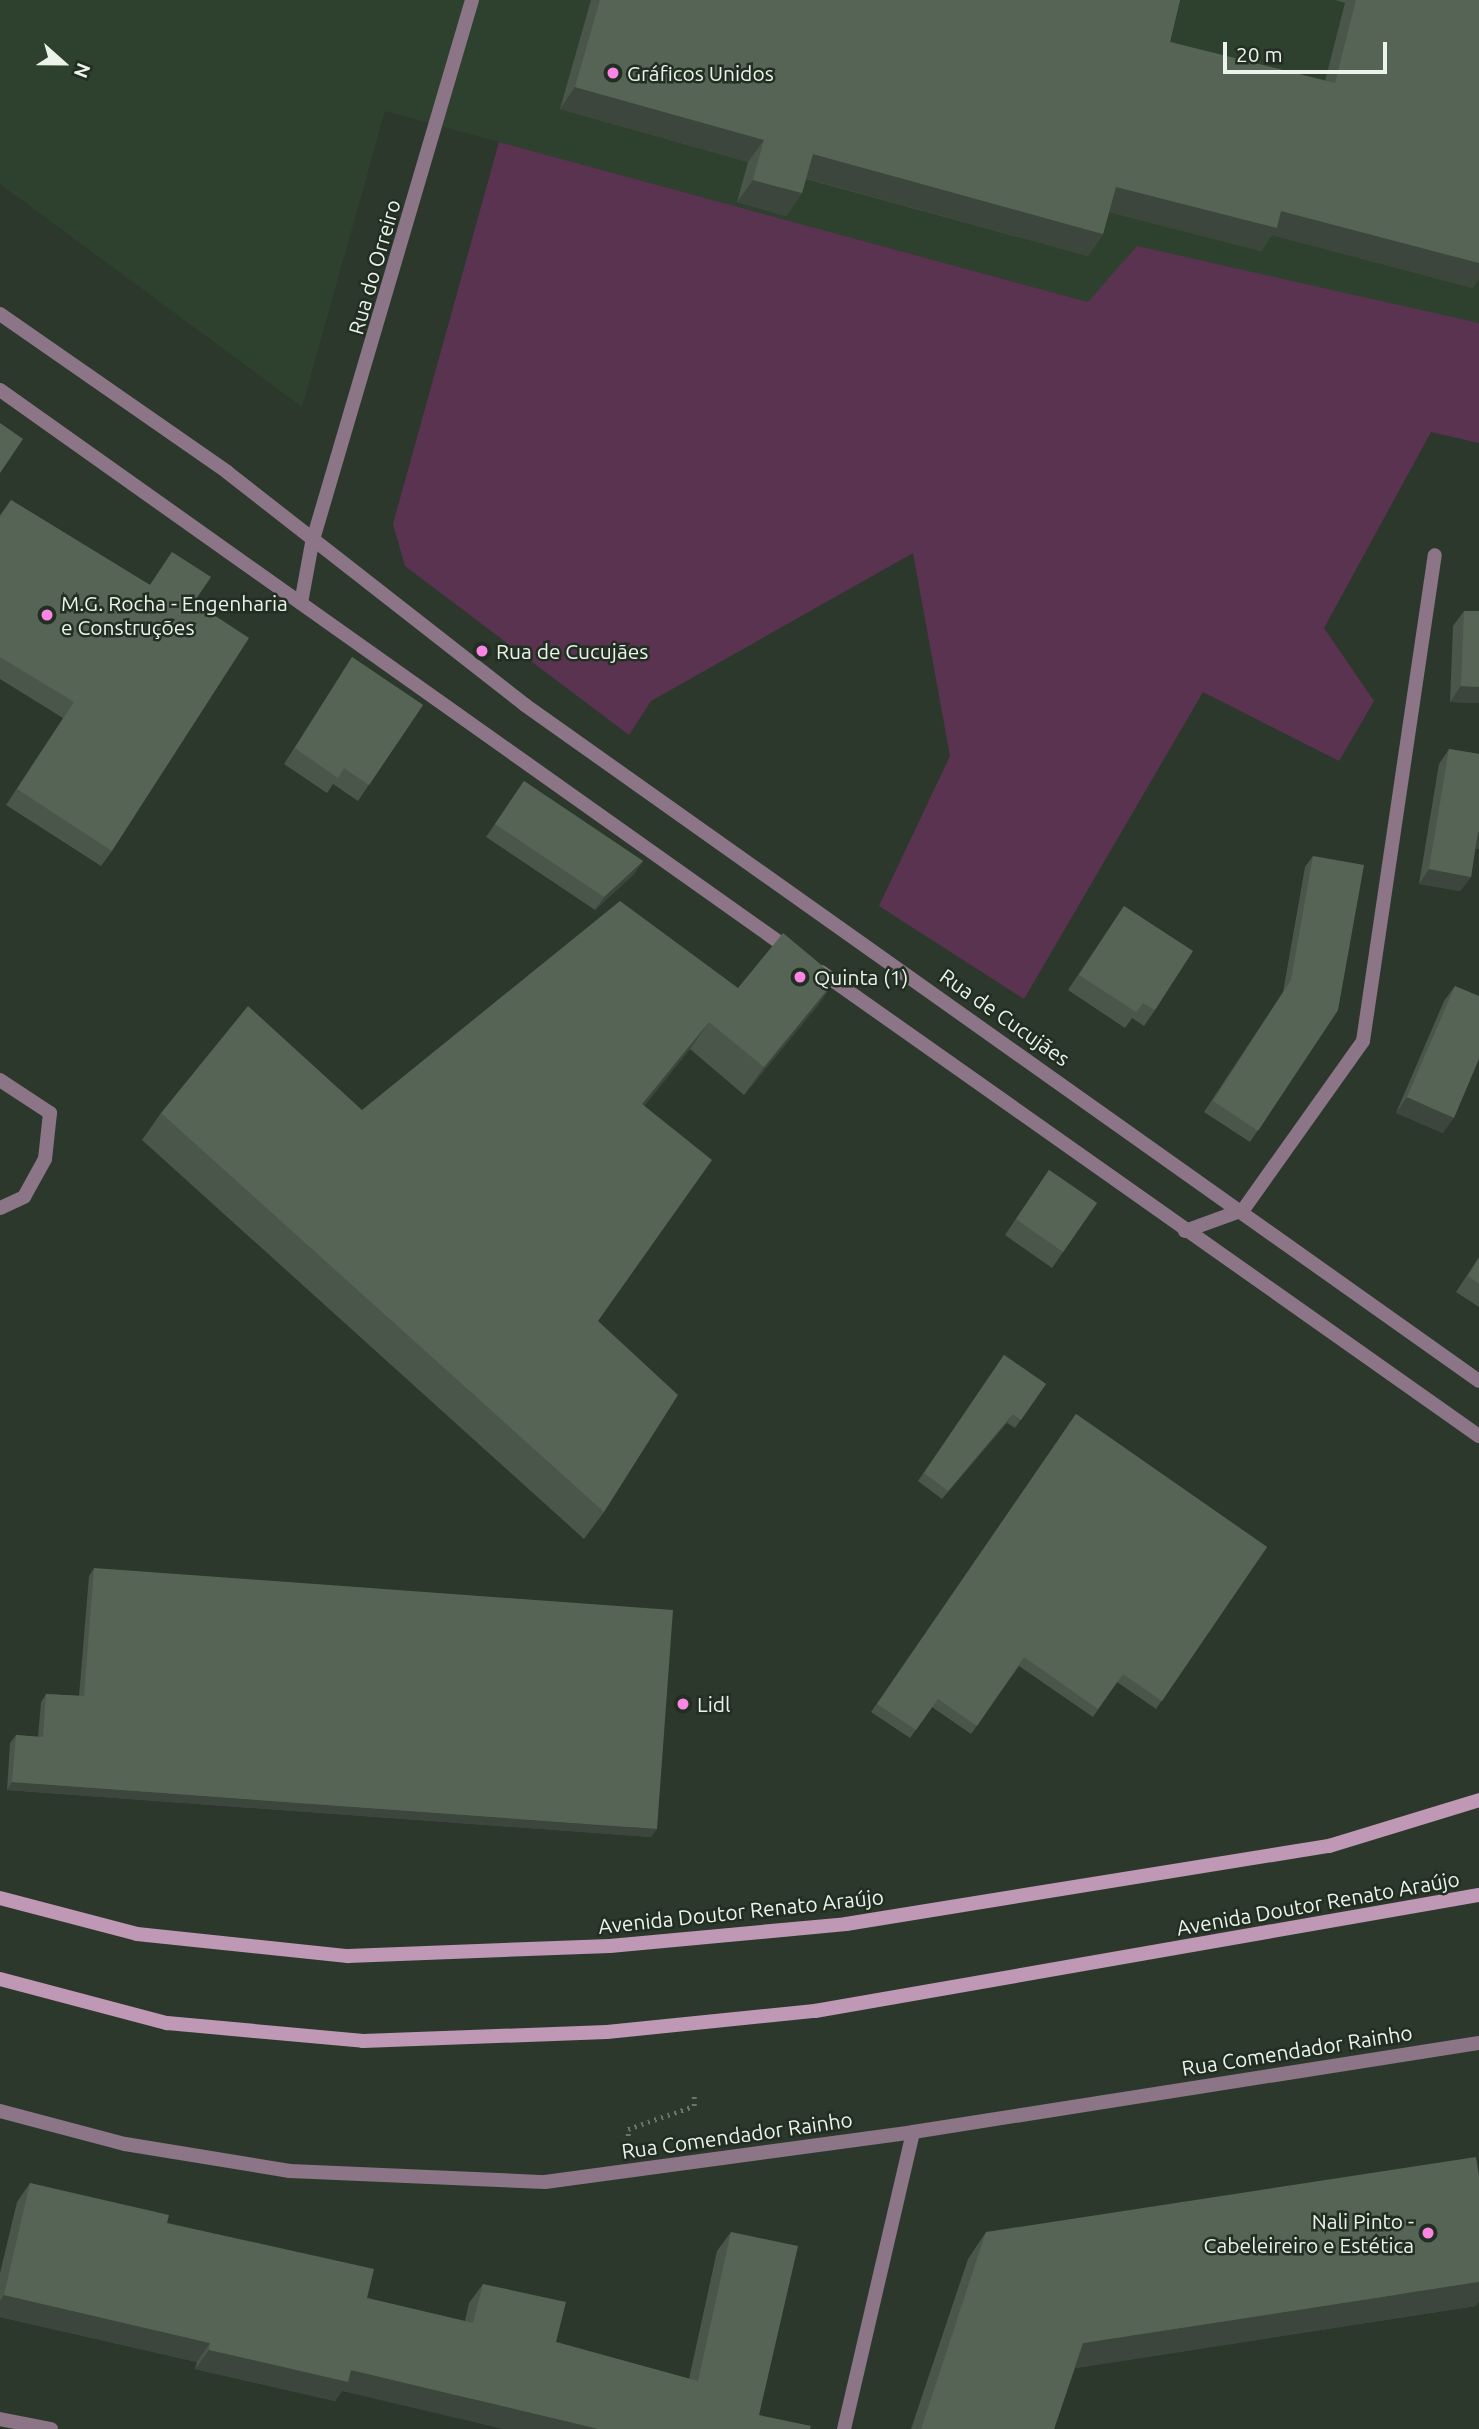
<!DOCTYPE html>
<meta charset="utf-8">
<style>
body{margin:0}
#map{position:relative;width:1479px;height:2429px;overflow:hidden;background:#2c382c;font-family:Ubuntu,sans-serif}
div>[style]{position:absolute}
.built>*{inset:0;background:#2e402e}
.green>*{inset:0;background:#5a3351}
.path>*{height:4.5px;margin-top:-2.25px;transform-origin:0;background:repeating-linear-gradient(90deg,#6a756a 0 2px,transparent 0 7px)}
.service>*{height:14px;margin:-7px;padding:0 7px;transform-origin:7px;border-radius:7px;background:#8c7586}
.minor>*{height:14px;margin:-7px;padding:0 7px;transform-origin:7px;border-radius:7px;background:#8c7586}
.tertiary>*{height:14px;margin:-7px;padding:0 7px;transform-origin:7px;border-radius:7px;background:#8c7586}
.secondary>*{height:14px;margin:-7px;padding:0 7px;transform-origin:7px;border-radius:7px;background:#be98b4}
.wall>*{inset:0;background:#4a564a}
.shaded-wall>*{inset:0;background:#3c463c}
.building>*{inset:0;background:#566456}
.dots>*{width:19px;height:19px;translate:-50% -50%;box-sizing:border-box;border:4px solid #222e22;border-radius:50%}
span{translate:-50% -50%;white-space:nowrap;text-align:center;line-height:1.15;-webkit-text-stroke:5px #222e22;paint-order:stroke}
.poi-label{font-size:21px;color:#ebf3eb}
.left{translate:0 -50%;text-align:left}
.right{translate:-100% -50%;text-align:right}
.street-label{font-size:21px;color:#ebf3eb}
.north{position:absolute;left:28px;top:28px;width:70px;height:70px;-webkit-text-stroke:5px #222e22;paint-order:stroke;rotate:111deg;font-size:19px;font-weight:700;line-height:28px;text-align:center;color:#ebf3eb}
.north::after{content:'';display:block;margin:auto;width:24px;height:32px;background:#ebf3eb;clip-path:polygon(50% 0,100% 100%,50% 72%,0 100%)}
.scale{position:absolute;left:1223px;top:42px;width:164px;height:32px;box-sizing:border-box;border:4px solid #ebf3eb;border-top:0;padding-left:9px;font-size:21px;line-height:24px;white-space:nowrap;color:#ebf3eb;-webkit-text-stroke:5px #222e22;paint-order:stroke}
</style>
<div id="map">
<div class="built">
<div style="clip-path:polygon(0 0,1479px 0,1479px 375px,1088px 302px,385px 111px,302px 407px,0 184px)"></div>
</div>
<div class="green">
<div style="clip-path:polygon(499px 142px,1088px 302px,1137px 246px,1479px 323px,1479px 443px,1431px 432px,1324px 628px,1374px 701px,1339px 761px,1203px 692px,1024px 999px,879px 906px,950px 756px,913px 553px,651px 701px,629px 735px,405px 566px,393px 524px)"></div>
</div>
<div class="path">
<div style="left:628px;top:2136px;width:7px;rotate:-90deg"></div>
<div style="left:628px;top:2129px;width:70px;rotate:-19.2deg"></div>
<div style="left:694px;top:2106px;width:12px;rotate:-90deg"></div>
</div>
<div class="service">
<div style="left:1185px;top:1231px;width:62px;rotate:-19.9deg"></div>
<div style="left:1243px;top:1210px;width:207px;rotate:-54.6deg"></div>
<div style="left:1363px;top:1041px;width:491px;rotate:-81.6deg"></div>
</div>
<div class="minor">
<div style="left:301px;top:603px;width:61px;rotate:-79.6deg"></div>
<div style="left:312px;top:543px;width:566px;rotate:-73.58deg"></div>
<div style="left:0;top:1080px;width:60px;rotate:33.4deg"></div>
<div style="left:50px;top:1113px;width:46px;rotate:96.2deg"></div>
<div style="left:45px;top:1159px;width:43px;rotate:118.9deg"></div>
<div style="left:24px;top:1197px;width:26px;rotate:155deg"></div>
<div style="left:0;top:2111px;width:129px;rotate:14.8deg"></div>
<div style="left:125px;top:2144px;width:167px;rotate:9.3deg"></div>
<div style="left:290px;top:2171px;width:255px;rotate:2.5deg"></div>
<div style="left:545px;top:2182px;width:371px;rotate:-7.7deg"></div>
<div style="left:913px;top:2132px;width:573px;rotate:-8.94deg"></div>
<div style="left:0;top:2419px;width:52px;rotate:11.1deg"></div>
<div style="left:844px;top:2429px;width:305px;rotate:-76.9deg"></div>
</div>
<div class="tertiary">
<div style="left:0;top:314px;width:277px;rotate:34.8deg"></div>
<div style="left:227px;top:472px;width:378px;rotate:38deg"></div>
<div style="left:525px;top:705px;width:1169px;rotate:35.32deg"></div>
<div style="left:0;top:390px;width:968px;rotate:35.33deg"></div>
<div style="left:821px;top:972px;width:805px;rotate:35.19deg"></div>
</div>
<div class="secondary">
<div style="left:0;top:1898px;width:142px;rotate:14.7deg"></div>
<div style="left:137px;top:1934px;width:212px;rotate:6deg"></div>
<div style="left:348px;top:1956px;width:262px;rotate:-2.2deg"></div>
<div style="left:610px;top:1946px;width:237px;rotate:-5.3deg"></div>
<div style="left:846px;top:1924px;width:489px;rotate:-9.2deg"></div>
<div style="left:1329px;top:1846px;width:157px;rotate:-17deg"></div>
<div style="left:0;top:1979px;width:173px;rotate:14.8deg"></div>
<div style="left:167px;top:2023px;width:197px;rotate:5.2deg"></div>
<div style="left:363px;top:2041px;width:244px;rotate:-2.1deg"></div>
<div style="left:607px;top:2032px;width:209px;rotate:-5.8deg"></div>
<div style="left:815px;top:2011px;width:674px;rotate:-9.91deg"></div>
</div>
<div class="wall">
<div style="clip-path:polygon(591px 0,1180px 0,1170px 42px,1325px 81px,1345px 3px,1335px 0,1479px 0,1473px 288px,1272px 235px,1261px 251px,1109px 212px,1103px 234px,1088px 256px,806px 179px,802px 193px,786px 216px,737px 202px,748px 162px,560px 109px)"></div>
<div style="clip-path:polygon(11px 500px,150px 585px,172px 552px,194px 602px,112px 851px,101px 866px,6px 805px,63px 718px,0 679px,0 515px)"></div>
<div style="clip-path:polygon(1464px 611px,1479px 703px,1450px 702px,1453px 626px)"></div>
<div style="clip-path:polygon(352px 657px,423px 705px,358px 801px,333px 784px,327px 793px,284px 764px)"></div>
<div style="clip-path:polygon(1449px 749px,1479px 754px,1479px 849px,1475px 848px,1471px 877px,1460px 891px,1419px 884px,1439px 764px)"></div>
<div style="clip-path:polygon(524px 781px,643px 861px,634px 874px,595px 910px,486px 837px)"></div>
<div style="clip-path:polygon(1313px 856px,1338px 1010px,1250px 1142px,1204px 1112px,1283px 992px,1305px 867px)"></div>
<div style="clip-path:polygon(1124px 906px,1155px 1010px,1144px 1026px,1132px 1018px,1125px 1028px,1068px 990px)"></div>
<div style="clip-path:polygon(837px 978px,818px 1005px,744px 1095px,690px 1049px,644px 1106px,598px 1321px,604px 1512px,584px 1539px,142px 1140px,161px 1113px,362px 1110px,738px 988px)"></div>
<div style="clip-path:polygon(1455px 986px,1443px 1133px,1396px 1113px,1444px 1001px)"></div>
<div style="clip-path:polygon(1049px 1170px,1097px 1203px,1052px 1268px,1005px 1235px)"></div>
<div style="clip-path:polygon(1479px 1257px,1479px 1307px,1456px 1292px)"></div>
<div style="clip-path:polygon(1004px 1355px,1046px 1384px,1015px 1428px,1007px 1423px,942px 1499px,918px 1481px)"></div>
<div style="clip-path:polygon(1076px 1414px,1267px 1547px,1156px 1709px,1117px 1682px,1093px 1717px,1019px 1666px,971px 1734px,932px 1707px,910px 1738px,871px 1712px)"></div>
<div style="clip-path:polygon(94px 1568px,651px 1837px,7px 1790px,10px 1743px,16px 1735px,38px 1737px,41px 1702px,46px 1694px,79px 1696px,89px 1576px)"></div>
<div style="clip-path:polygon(30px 2183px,167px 2223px,367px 2298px,465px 2321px,469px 2303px,483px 2284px,556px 2342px,689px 2379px,717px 2251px,731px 2232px,759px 2415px,342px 2391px,335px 2401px,195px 2369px,197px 2362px,0 2317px,0 2273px,17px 2202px)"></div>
<div style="clip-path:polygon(986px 2232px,1476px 2306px,1075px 2368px,1054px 2429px,911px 2429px,968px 2259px)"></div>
</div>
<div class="shaded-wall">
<div style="clip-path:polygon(575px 87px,764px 140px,748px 162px,560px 109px)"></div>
<div style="clip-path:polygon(813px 154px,1103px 234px,1088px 256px,797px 176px)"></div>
<div style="clip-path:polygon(753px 180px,802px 193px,786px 216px,737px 202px)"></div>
<div style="clip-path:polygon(1116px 187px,1281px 211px,1479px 263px,1479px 279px,1473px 288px,1272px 235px,1261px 251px,1100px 210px)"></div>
<div style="clip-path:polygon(1461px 686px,1479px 687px,1479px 703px,1450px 702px)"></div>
<div style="clip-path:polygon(1478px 832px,1479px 832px,1479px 849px,1468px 847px)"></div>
<div style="clip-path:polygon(643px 861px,634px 874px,595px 910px,604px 897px)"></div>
<div style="clip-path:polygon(1429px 869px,1471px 877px,1460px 891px,1419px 884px)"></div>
<div style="clip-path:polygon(837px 978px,818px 1005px,744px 1095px,764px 1067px)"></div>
<div style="clip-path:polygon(709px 1022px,690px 1049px,622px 1132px,642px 1104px)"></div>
<div style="clip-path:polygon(1407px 1097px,1454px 1118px,1443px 1133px,1396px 1113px)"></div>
<div style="clip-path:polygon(1013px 1414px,1007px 1423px,942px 1499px,948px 1491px)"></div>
<div style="clip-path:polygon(12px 1782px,657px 1829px,651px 1837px,7px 1790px)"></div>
<div style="clip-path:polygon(1479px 2282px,1479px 2302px,1476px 2306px,1064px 2370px,1083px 2343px)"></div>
<div style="clip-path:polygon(4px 2295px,210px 2343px,197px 2362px,0 2317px,0 2301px)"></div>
<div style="clip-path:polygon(209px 2350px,351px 2370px,598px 2429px,503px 2429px,342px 2391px,335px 2401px,195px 2369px)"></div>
</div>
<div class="building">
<div style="clip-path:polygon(600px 0,1180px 0,1170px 42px,1335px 83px,1356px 0,1479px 0,1479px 263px,1281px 211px,1277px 228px,1116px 187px,1103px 234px,813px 154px,802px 193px,753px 180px,764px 140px,575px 87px)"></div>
<div style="clip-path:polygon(0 423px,23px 439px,0 473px)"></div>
<div style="clip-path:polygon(11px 500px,150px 585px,172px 552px,211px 577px,194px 602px,249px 638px,112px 851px,17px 789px,74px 702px,0 657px,0 517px)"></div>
<div style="clip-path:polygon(1464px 611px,1479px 611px,1479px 687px,1461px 686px)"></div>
<div style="clip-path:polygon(352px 657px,423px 705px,369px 785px,344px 768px,338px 778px,295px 748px)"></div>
<div style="clip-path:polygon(1449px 749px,1479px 754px,1479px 832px,1478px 832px,1471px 877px,1429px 869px)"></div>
<div style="clip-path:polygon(524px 781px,643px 861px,604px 897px,495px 824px)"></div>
<div style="clip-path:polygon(1313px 856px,1364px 865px,1338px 1010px,1258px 1131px,1213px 1101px,1291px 980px)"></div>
<div style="clip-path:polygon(620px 901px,738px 988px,783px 933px,837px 978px,764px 1067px,709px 1022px,642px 1104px,712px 1160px,598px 1321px,678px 1395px,604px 1512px,161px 1113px,248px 1006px,362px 1110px)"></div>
<div style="clip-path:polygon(1124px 906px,1193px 951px,1155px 1010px,1143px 1003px,1136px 1012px,1079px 975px)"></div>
<div style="clip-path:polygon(1455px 986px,1479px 996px,1479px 1059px,1454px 1118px,1407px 1097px)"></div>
<div style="clip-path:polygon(1049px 1170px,1097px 1203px,1063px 1252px,1016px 1219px)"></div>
<div style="clip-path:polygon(1479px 1258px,1479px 1284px,1468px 1276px)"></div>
<div style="clip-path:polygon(1004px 1355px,1046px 1384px,1021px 1420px,1013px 1414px,948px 1491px,924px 1473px)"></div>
<div style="clip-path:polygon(1076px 1414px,1267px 1547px,1162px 1701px,1123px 1674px,1098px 1709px,1024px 1657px,977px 1726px,938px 1699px,916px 1730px,877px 1704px)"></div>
<div style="clip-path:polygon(94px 1568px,673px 1610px,657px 1829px,12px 1782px,16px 1735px,43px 1737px,46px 1694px,84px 1696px)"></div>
<div style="clip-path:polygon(1476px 2157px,1479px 2176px,1479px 2282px,1083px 2343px,1054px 2429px,921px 2429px,986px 2232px)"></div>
<div style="clip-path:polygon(30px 2183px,169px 2215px,167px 2223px,374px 2269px,367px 2298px,473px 2323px,483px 2284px,566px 2302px,556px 2342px,698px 2381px,731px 2232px,798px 2246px,759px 2415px,811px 2426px,810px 2429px,598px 2429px,351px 2370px,348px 2382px,209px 2350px,210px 2343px,4px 2295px)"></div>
</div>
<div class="dots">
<div style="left:613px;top:73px;background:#fc86e3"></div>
<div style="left:47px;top:615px;background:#fc86e3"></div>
<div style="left:482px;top:651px;background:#fc86e3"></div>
<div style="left:800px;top:977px;background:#fc86e3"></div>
<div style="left:683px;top:1704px;background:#fc86e3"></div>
<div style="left:1428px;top:2233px;background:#fc86e3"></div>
</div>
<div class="poi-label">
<span class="left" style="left:627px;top:73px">Gráficos Unidos</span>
<span class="left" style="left:61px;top:615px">M.G. Rocha - Engenharia<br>e Construções</span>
<span class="left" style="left:496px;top:651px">Rua de Cucujães</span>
<span class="left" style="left:814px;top:977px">Quinta (1)</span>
<span class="left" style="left:697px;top:1704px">Lidl</span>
<span class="right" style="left:1414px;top:2233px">Nali Pinto -<br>Cabeleireiro e Estética</span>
</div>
<div class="street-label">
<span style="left:374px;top:267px;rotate:-74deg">Rua do Orreiro</span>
<span style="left:1005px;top:1017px;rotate:35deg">Rua de Cucujães</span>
<span style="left:1318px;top:1903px;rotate:-10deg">Avenida Doutor Renato Araújo</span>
<span style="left:741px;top:1911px;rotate:-6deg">Avenida Doutor Renato Araújo</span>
<span style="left:1297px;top:2050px;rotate:-9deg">Rua Comendador Rainho</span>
<span style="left:737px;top:2135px;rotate:-8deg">Rua Comendador Rainho</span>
</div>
<div class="north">N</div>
<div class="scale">20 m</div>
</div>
